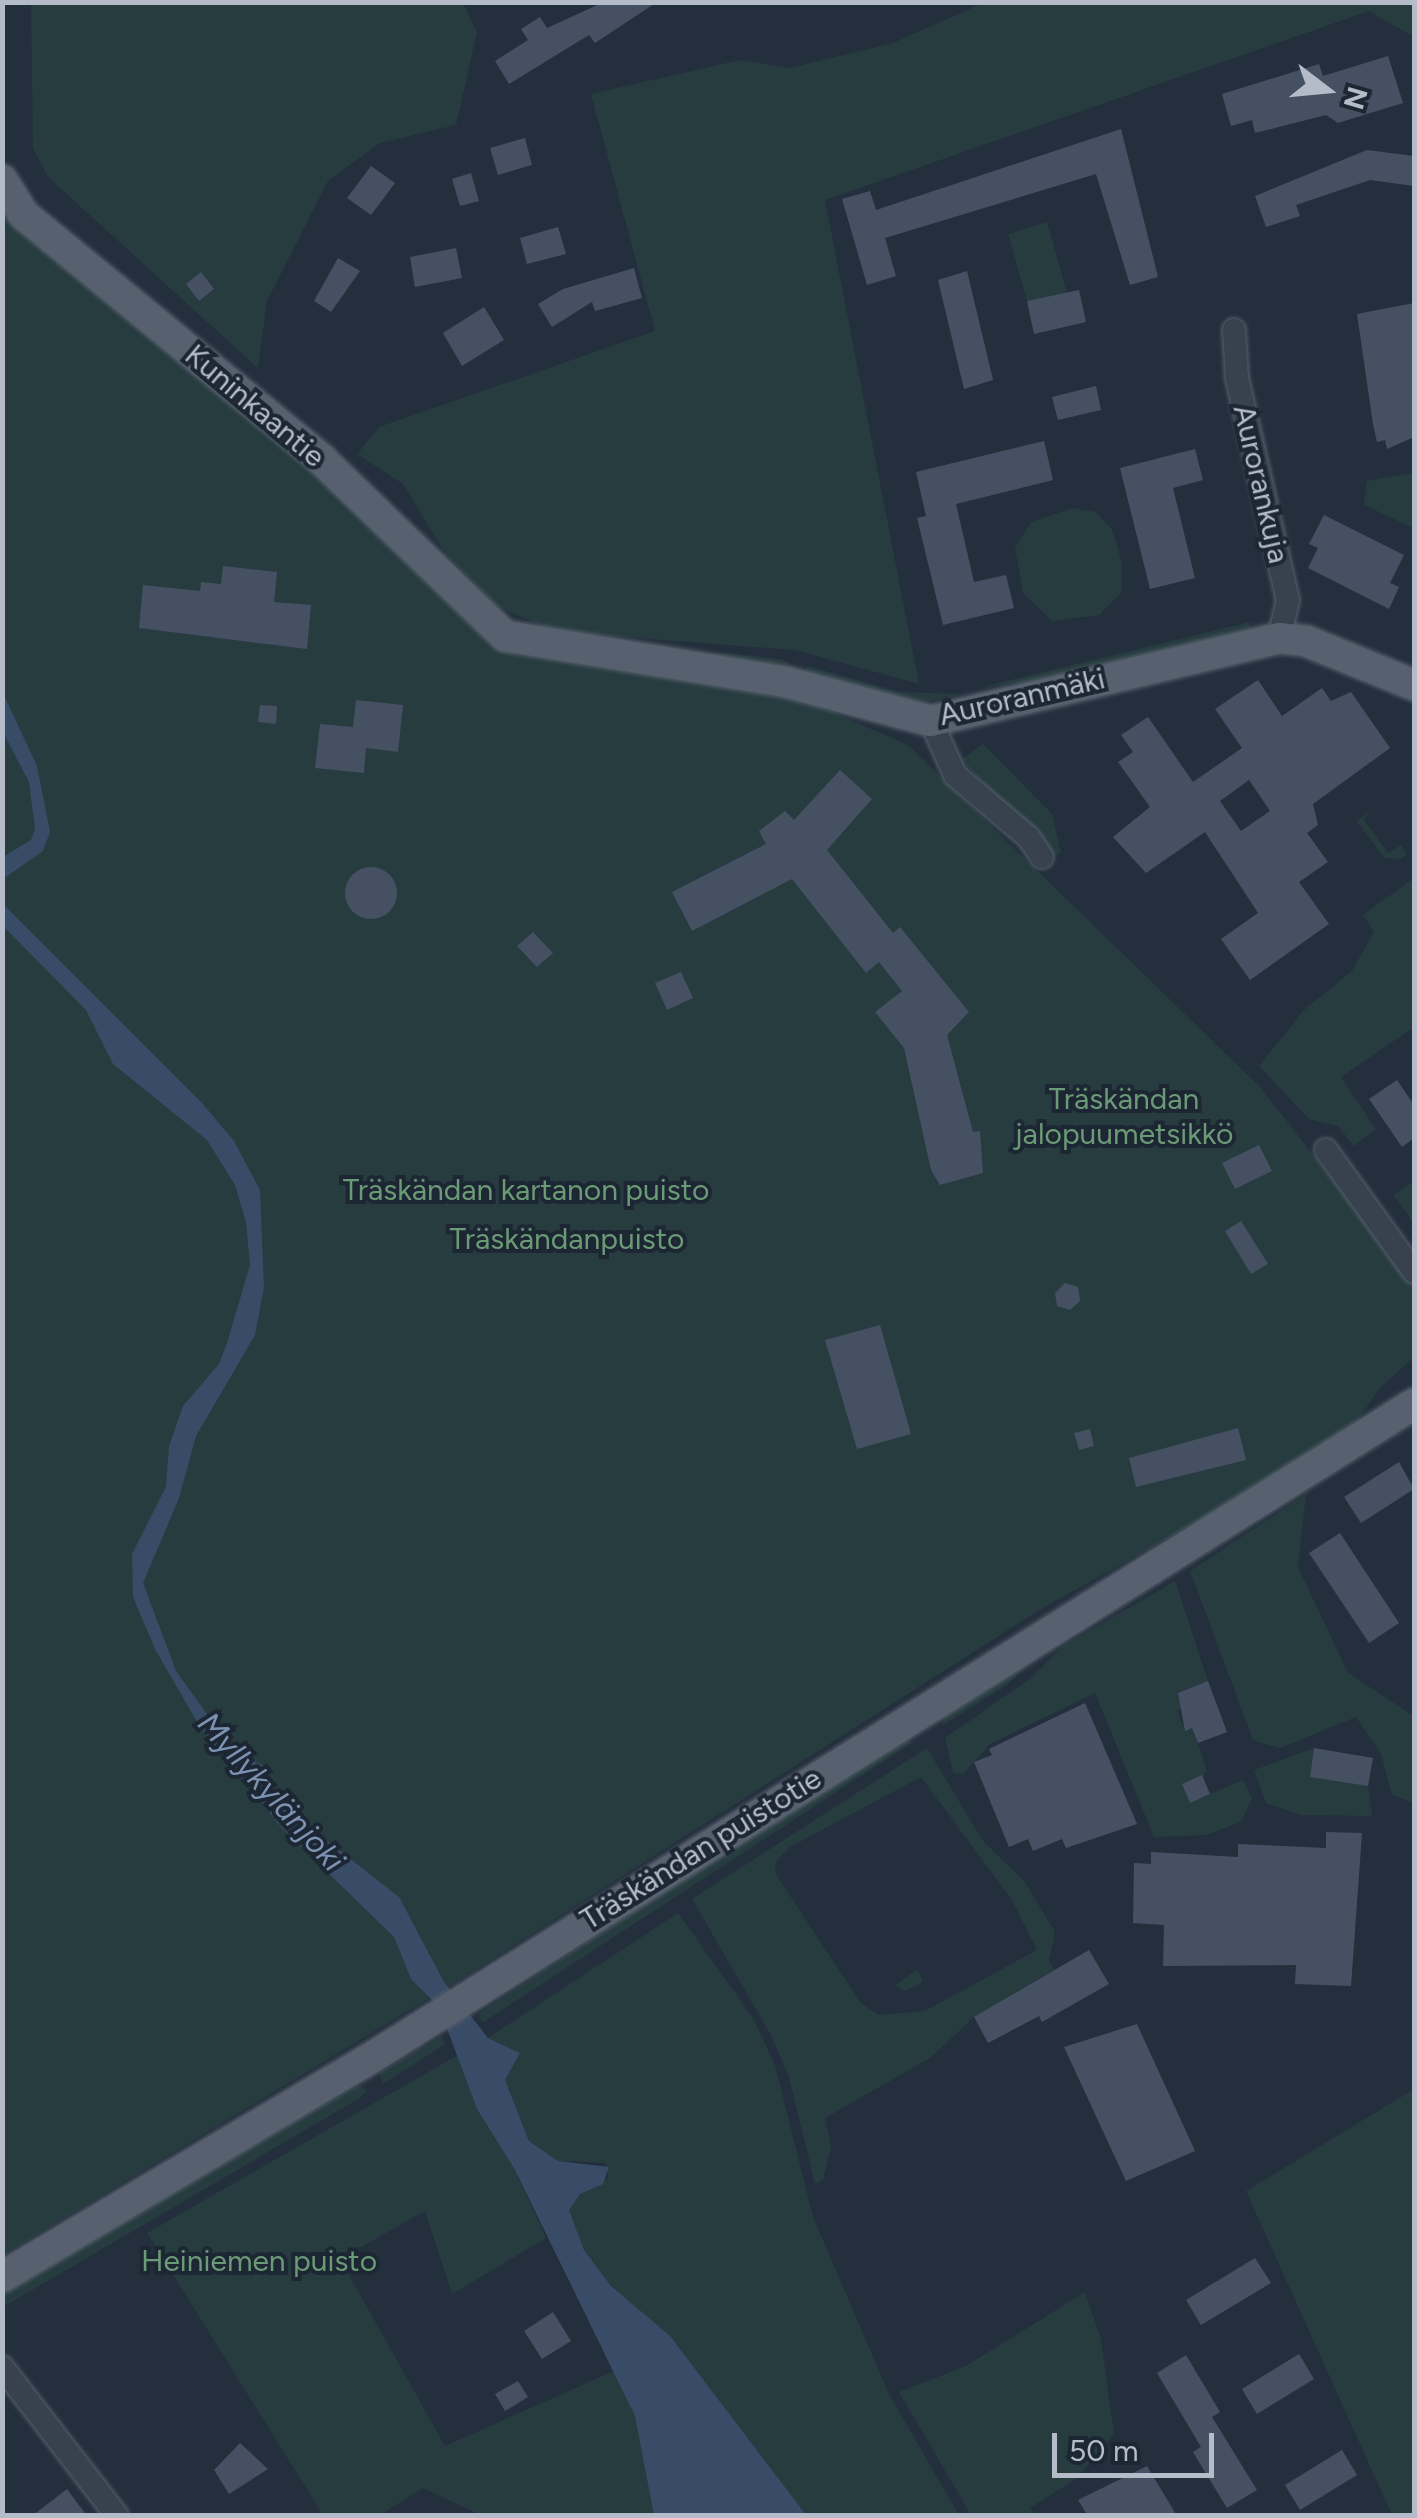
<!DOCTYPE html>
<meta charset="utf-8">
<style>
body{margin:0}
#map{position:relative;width:1417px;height:2518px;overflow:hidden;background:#242f3e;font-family:Figtree,sans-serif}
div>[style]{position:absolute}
.green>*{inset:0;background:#263c3f}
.water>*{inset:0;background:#394c67}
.building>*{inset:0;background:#455162}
.round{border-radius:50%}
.roads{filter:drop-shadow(0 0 2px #565f6c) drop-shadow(0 0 2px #565f6c)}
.minor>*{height:22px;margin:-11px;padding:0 11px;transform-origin:11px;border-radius:11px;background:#38414e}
.major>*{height:30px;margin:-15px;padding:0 15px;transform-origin:15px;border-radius:15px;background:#56606e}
span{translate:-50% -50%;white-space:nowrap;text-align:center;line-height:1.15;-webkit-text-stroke:8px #1d2633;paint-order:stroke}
.street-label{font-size:30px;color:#b4bcc9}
.park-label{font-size:30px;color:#6b9a76}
.water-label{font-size:32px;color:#7c92b1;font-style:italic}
.frame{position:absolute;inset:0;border:5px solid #b4bcc9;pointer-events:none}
.north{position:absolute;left:1277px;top:40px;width:100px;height:100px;-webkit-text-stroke:8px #1d2633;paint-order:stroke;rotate:106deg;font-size:28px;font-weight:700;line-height:40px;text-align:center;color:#b4bcc9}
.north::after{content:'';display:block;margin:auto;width:35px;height:45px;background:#b4bcc9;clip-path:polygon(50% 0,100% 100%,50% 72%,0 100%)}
.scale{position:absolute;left:1052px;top:2433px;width:162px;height:45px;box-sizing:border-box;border:5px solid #b4bcc9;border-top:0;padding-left:12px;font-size:30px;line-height:35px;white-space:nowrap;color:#b4bcc9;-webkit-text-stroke:8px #1d2633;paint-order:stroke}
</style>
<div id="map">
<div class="green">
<div style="clip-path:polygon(31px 3px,463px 3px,477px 32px,456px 125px,380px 143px,328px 181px,267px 301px,258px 368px,48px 177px,33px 148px)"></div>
<div style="clip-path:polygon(983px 3px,1414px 3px,1414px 37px,1369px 11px,825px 200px,919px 684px,795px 650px,557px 632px,498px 607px,445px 553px,403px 484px,357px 454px,379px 427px,655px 331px,591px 94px,740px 60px,790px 68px,893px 43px)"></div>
<div style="clip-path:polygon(3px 211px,339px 494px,504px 650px,812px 703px,908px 745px,1261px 1088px,1414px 1285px,1414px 1357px,1379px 1389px,1357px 1422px,1241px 1497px,1038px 1611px,461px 1979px,3px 2255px)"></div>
<div style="clip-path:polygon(1047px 222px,1067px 293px,1027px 301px,1008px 234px)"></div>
<div style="clip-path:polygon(1414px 473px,1413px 528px,1364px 505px,1367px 481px)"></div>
<div style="clip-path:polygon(1073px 508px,1096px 512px,1112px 530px,1122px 563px,1121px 593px,1099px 615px,1052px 621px,1023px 593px,1015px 548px,1031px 522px)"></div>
<div style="clip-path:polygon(1249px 622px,1251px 629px,1046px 679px,978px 688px)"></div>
<div style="clip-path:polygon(726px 653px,779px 659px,788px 662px,784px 671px,698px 654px)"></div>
<div style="clip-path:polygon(808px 666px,898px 692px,962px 694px,909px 706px,803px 671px)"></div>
<div style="clip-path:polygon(983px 744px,1052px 814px,1061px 853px,1054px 856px,961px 760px)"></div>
<div style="clip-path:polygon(1371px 810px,1364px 820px,1388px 853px,1401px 845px,1407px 854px,1401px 859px,1384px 858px,1357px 821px)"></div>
<div style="clip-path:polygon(1414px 878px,1414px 1027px,1341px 1077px,1376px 1129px,1354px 1146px,1338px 1126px,1309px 1119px,1259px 1066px,1303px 1011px,1352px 971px,1374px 932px,1363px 915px)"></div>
<div style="clip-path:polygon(1414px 1181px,1414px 1223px,1393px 1195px)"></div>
<div style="clip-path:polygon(1306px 1494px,1298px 1567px,1348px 1673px,1414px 1716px,1414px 1803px,1392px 1795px,1381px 1754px,1356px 1717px,1280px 1748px,1253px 1740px,1190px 1571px)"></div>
<div style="clip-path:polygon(1175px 1581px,1208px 1681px,1178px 1693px,1183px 1708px,1177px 1711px,1185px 1730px,1192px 1728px,1207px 1770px,1191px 1802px,1243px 1780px,1252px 1798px,1241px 1822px,1206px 1835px,1154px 1837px,1095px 1693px,990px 1744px,963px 1774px,953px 1773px,945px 1738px,1031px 1678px,1063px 1646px)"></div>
<div style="clip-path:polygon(1044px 1650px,1007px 1685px,942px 1726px,947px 1707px)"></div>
<div style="clip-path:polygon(903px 1735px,912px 1743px,482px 2023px,478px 2014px)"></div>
<div style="clip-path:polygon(evenodd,927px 1748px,983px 1841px,1025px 1882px,1055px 1932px,1049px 1961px,1054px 1970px,974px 2017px,930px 2058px,825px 2118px,831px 2147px,823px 2180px,815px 2184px,789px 2077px,771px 2035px,692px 1899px,927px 1748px,921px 1777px,1012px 1900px,1037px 1950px,925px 2011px,878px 2015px,861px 2003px,775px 1873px,776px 1861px,790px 1847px,921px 1777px)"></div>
<div style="clip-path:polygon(1314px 1748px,1310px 1776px,1368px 1786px,1372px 1816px,1301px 1815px,1266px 1803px,1254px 1770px)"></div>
<div style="clip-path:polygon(678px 1913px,753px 2018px,775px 2065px,813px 2217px,889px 2394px,959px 2515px,481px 2515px,423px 2488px,380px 2515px,323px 2515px,147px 2233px,458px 2055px,477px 2109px,515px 2170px,546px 2238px,452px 2294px,425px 2211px,340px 2259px,445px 2446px,614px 2371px,604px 2349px,611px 2286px,584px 2250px,569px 2210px,580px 2194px,609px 2178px,605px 2163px,558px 2161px,529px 2141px,505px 2080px,520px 2053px,488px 2038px)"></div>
<div style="clip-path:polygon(918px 1969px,923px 1982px,905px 1991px,895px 1985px)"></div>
<div style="clip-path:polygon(442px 2036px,445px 2044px,383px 2084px,379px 2073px)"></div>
<div style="clip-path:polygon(359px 2085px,367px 2090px,360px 2098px,3px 2307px,2px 2290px)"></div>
<div style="clip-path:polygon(1414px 2089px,1414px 2515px,1392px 2515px,1246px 2191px)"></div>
<div style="clip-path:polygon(1085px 2292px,1101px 2339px,1114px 2434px,1076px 2479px,1030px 2508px,1034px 2515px,971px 2515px,899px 2392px,966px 2366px)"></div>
</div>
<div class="water">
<div style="clip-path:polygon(2px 691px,37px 766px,50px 832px,43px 851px,3px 879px,3px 857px,31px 840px,35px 829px,29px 782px,3px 732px)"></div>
<div style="clip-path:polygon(2px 903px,202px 1103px,234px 1141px,260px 1190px,264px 1287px,255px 1335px,196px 1436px,179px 1498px,143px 1583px,176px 1671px,235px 1753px,265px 1766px,269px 1791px,279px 1803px,399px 1897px,444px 1982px,488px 2038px,520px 2053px,505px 2080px,529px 2141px,558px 2161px,609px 2167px,603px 2184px,580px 2194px,569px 2210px,584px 2250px,611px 2286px,670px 2336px,806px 2515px,654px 2515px,635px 2416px,515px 2170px,477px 2109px,439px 2007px,411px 1979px,394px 1937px,281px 1827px,200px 1727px,156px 1651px,133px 1597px,132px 1554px,166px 1487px,169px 1446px,183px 1406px,219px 1364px,227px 1343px,250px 1265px,246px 1222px,235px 1185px,207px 1140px,113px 1064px,86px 1010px,3px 926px)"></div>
</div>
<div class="building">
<div style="clip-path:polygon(604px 2px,657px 2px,595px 43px,589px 35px,509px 84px,495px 61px,528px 40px,521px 29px,540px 17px,547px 28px)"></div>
<div style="clip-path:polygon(1388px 56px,1403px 103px,1338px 123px,1326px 115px,1255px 133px,1252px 120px,1231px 126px,1222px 94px,1319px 64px,1323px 76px)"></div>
<div style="clip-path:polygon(1121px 129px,1158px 277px,1130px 285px,1096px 174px,885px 238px,896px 276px,867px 285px,842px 199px,870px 191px,876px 210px)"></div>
<div style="clip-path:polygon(525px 138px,532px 165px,498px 175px,490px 148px)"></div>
<div style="clip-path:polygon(1367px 150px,1414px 156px,1414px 186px,1370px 180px,1296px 205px,1300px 216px,1266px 227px,1255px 196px)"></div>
<div style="clip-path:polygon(371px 166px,395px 183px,371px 215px,347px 198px)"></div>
<div style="clip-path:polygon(471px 173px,479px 201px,460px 206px,452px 179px)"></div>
<div style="clip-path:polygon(558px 227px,566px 254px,527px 264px,520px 238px)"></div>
<div style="clip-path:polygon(456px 248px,462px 278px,415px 287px,410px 257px)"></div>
<div style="clip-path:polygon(338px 258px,360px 271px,331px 312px,314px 301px)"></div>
<div style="clip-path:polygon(634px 268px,642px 298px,595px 311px,592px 302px,552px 327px,538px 304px,563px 289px)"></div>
<div style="clip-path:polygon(967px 271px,993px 380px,964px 389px,938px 280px)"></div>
<div style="clip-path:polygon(201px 272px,214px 289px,199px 301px,186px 284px)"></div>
<div style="clip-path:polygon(1079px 290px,1086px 322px,1034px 334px,1027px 301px)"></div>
<div style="clip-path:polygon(1414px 303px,1414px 437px,1387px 449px,1385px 440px,1377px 442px,1373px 424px,1357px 314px)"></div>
<div style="clip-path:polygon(484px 307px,504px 340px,462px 366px,443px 333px)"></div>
<div style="clip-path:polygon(1096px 386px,1101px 410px,1058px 420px,1052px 397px)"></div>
<div style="clip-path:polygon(1044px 441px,1053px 480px,956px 504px,974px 582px,1006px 575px,1014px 608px,943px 625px,917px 518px,926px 516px,916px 472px)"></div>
<div style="clip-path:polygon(1195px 449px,1203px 480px,1173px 488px,1195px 578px,1150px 589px,1120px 468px)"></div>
<div style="clip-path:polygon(1324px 515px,1404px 555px,1390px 583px,1399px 587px,1389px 609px,1308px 568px,1318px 548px,1309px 544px)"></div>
<div style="clip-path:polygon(223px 566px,277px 572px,274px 602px,311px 605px,307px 649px,139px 628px,143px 585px,200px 591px,201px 582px,221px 584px)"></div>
<div style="clip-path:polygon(evenodd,1258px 680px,1282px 716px,1322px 688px,1331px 701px,1351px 692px,1390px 748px,1313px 804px,1318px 825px,1307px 833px,1328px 862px,1299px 882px,1329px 924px,1250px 980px,1221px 939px,1258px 913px,1205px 832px,1146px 873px,1113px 837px,1150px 807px,1118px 762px,1133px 752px,1121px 735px,1148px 717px,1193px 782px,1242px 748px,1215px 709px,1258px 680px,1249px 780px,1270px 811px,1241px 831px,1220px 801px,1249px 780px)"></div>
<div style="clip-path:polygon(356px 700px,403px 705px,398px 752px,366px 748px,364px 773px,315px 768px,320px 724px,353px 727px)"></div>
<div style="clip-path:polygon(260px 705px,277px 706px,276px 724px,258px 722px)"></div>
<div style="clip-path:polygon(840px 770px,872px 799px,827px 850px,893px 933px,900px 927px,969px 1012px,947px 1035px,973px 1132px,980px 1131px,983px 1173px,940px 1185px,931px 1170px,904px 1048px,875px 1012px,902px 991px,879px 962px,866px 973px,792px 879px,692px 931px,672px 892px,766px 844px,759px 831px,785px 811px,794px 820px)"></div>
<div class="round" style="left:345px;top:867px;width:52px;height:52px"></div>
<div style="clip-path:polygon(533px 932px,553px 953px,537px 967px,517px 946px)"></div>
<div style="clip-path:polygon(681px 972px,693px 998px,667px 1010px,655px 983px)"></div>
<div style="clip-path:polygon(1397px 1080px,1414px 1105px,1414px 1138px,1402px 1147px,1369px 1099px)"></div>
<div style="clip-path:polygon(1259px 1145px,1272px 1171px,1235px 1189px,1222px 1163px)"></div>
<div style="clip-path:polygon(1241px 1221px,1268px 1264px,1251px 1274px,1225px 1231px)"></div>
<div style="clip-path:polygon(1065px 1283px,1078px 1287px,1080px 1301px,1070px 1310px,1057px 1306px,1055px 1293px)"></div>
<div style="clip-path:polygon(880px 1325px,911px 1434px,857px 1449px,825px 1340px)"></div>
<div style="clip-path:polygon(1238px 1428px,1246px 1460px,1136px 1487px,1129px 1458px)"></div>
<div style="clip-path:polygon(1090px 1429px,1094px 1446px,1079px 1450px,1074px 1433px)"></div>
<div style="clip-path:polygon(1399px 1462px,1414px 1489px,1361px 1523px,1344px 1497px)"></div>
<div style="clip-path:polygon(1340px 1533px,1399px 1623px,1369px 1643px,1309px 1553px)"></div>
<div style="clip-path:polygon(1208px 1681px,1227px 1732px,1198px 1743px,1192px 1728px,1185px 1731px,1178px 1693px)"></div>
<div style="clip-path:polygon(1085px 1703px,1137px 1824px,1066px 1848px,1062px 1839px,1033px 1851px,1028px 1839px,1009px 1847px,974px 1762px,992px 1755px,989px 1749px)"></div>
<div style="clip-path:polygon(1314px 1748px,1373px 1758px,1368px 1786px,1310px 1777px)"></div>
<div style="clip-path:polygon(1202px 1775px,1210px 1794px,1190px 1803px,1182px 1784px)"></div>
<div style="clip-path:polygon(1326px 1832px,1362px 1833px,1351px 1986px,1295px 1984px,1296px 1965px,1163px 1966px,1164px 1925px,1133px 1923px,1134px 1863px,1151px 1864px,1151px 1852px,1238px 1857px,1238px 1844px,1326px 1848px)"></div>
<div style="clip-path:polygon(1089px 1950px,1109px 1984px,1042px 2022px,1039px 2016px,988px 2043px,974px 2017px)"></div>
<div style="clip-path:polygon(1137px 2024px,1195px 2151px,1126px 2181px,1064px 2047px)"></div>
<div style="clip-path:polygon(1255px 2258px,1271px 2283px,1201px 2325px,1186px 2300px)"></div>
<div style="clip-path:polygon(553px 2312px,571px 2341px,542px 2359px,524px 2331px)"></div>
<div style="clip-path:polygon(1299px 2354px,1314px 2379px,1257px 2414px,1242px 2389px)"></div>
<div style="clip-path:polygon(1186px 2355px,1220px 2412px,1212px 2417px,1257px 2490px,1227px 2508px,1193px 2452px,1201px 2447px,1157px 2373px)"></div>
<div style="clip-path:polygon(518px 2381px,528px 2397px,505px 2411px,495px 2394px)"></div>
<div style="clip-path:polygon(240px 2443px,268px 2469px,229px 2494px,214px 2470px)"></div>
<div style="clip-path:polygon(1342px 2450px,1357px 2475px,1300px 2510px,1285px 2485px)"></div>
<div style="clip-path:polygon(1147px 2466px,1177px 2516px,1088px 2516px,1078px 2500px)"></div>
<div style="clip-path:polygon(67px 2489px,87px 2516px,32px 2516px)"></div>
</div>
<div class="roads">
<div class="minor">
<div style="left:1234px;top:330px;width:48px;rotate:86.4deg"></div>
<div style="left:1237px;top:378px;width:228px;rotate:77.1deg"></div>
<div style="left:1288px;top:600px;width:39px;rotate:103deg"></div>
<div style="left:931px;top:721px;width:59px;rotate:66deg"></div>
<div style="left:955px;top:775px;width:97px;rotate:40.4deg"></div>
<div style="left:1029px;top:838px;width:23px;rotate:56deg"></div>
<div style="left:1326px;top:1150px;width:150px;rotate:54.2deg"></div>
<div style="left:2px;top:2367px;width:188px;rotate:52.3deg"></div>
</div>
<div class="major">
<div style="left:2px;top:180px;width:40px;rotate:58deg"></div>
<div style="left:23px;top:214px;width:387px;rotate:39.4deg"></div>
<div style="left:322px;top:460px;width:254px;rotate:43.9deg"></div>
<div style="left:505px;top:636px;width:285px;rotate:9.3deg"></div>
<div style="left:786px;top:682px;width:150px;rotate:15.1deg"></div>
<div style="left:931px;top:721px;width:358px;rotate:-13.4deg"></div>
<div style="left:1279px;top:638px;width:27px;rotate:6deg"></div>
<div style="left:1306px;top:641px;width:117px;rotate:22.2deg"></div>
<div style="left:2px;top:2277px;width:420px;rotate:-30.7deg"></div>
<div style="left:363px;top:2063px;width:1241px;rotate:-32.09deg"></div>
</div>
</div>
<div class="street-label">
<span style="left:255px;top:406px;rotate:40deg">Kuninkaantie</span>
<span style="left:1261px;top:484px;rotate:77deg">Aurorankuja</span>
<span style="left:1022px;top:697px;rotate:-13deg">Auroranmäki</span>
<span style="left:701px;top:1849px;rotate:-32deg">Träskändan puistotie</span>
</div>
<div class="park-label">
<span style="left:1124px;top:1116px">Träskändan<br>jalopuumetsikkö</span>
<span style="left:526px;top:1190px">Träskändan kartanon puisto</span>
<span style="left:567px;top:1239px">Träskändanpuisto</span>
<span style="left:259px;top:2261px">Heiniemen puisto</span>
</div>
<div class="water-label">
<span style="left:271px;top:1792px;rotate:48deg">Myllykylänjoki</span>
</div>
<div class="frame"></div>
<div class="north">N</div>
<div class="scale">50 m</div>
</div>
